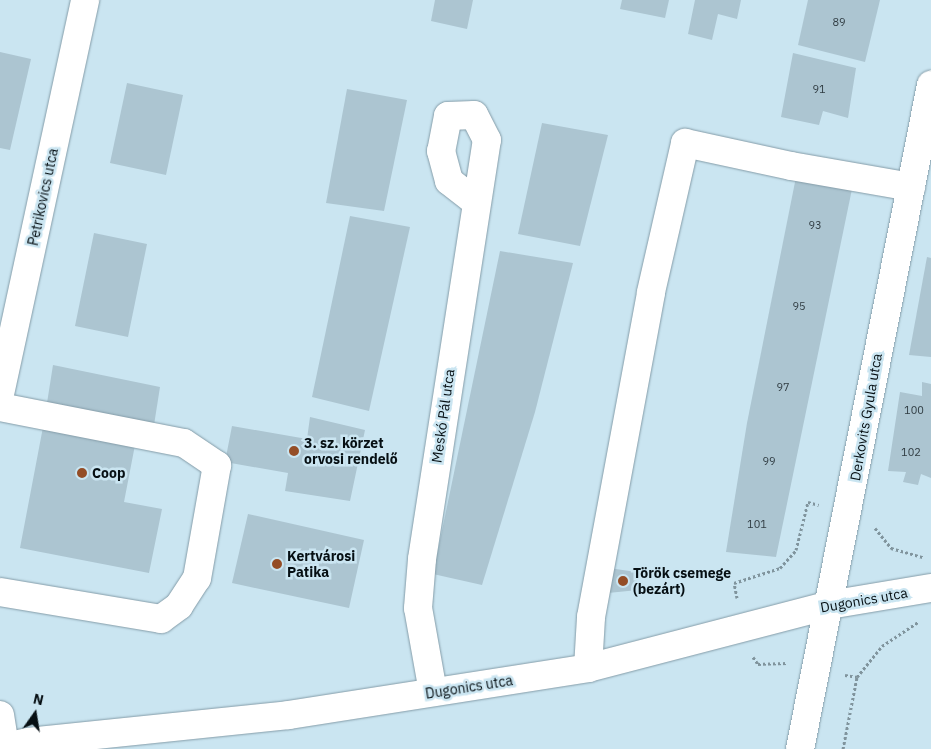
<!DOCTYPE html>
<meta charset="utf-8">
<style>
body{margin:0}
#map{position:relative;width:931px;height:749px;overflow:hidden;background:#cae5f1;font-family:"IBM Plex Sans",sans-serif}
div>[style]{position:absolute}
.building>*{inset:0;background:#acc5d1}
.path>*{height:3px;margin-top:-1.5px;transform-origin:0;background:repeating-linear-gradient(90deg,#80949d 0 2.5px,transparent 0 5px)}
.roads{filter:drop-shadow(0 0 1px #849ca8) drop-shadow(0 0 1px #849ca8)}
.minor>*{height:28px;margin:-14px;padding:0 14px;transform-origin:14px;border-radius:14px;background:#fff}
.dots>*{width:14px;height:14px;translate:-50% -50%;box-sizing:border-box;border:2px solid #cae5f1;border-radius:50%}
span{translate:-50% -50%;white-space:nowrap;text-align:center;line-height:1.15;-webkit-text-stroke:5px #cae5f1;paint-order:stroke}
.number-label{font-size:11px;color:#303c42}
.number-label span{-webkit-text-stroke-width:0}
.street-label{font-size:14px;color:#060f13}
.poi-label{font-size:14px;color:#060f13;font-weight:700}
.left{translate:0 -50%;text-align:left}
.north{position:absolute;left:10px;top:689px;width:50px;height:50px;-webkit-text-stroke:4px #cae5f1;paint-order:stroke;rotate:13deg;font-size:14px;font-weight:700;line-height:20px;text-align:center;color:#060f13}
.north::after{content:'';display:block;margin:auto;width:18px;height:22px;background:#060f13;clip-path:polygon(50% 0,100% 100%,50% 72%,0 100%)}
</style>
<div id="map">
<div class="building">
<div style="clip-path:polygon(435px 0,473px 0,467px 29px,431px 21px)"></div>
<div style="clip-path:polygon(622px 0,669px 0,665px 18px,620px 9px)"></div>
<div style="clip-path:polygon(695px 0,741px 0,737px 19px,718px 14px,712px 40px,688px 34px)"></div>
<div style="clip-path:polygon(808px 0,880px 0,865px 62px,798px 45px)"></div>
<div style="clip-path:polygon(0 52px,31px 59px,10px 150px,0 148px)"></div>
<div style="clip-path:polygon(793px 53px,856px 68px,848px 118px,823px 111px,819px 125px,781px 117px)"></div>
<div style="clip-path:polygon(127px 83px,183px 95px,166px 175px,110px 163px)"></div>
<div style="clip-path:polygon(347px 89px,407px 100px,384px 211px,326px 203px)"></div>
<div style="clip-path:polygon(542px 123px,608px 135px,580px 246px,518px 234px)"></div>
<div style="clip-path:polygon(796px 177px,852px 189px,776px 557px,726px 552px,747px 423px)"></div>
<div style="clip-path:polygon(350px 216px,410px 227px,369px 411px,312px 397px)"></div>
<div style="clip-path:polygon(94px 233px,147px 244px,128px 337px,75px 326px)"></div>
<div style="clip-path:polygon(500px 251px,573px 263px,535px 412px,482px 585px,433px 574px)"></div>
<div style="clip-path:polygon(927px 257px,931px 258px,931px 357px,909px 355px)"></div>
<div style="clip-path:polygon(53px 365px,160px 387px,154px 425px,47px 403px)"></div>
<div style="clip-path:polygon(922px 382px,931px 384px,931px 478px,921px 474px,918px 485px,903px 482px,906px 472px,888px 471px,900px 392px,922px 396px)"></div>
<div style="clip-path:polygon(310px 417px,365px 430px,350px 501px,285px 491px,288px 473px,225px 462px,232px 426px,307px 439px)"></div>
<div style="clip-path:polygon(43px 427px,135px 445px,124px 502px,162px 509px,149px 573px,20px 548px)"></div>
<div style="clip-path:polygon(248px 514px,364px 540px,349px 608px,232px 583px)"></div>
<div style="clip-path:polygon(609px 568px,636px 572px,638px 590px,608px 593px)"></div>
</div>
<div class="path">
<div style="left:875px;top:528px;width:26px;rotate:51deg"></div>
<div style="left:891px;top:548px;width:33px;rotate:16deg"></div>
<div style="left:737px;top:598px;width:15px;rotate:-101deg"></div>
<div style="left:734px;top:583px;width:48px;rotate:-18.1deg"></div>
<div style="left:780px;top:568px;width:24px;rotate:-48deg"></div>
<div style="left:796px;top:550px;width:49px;rotate:-76deg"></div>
<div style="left:808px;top:502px;width:11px;rotate:15deg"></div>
<div style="left:753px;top:657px;width:9px;rotate:54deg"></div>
<div style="left:758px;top:664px;width:30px;rotate:-2deg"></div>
<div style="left:845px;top:675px;width:12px;rotate:9deg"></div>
<div style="left:843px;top:749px;width:73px;rotate:-79deg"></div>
<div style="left:857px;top:677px;width:40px;rotate:-51deg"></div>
<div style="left:882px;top:646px;width:43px;rotate:-33.7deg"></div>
</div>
<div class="roads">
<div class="minor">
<div style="left:0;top:394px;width:403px;rotate:-77.8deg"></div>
<div style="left:0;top:407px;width:187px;rotate:11.1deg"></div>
<div style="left:184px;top:443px;width:40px;rotate:34deg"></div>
<div style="left:217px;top:465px;width:115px;rotate:100deg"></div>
<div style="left:197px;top:578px;width:33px;rotate:123deg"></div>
<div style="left:179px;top:606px;width:22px;rotate:144deg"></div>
<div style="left:161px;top:619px;width:163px;rotate:-170.5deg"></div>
<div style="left:588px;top:668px;width:51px;rotate:-86.6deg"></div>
<div style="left:591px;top:617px;width:330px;rotate:-79.5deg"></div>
<div style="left:651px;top:292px;width:153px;rotate:-77.1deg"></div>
<div style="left:685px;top:143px;width:108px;rotate:12.2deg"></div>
<div style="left:791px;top:166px;width:122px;rotate:9.9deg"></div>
<div style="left:433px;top:692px;width:85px;rotate:-100.1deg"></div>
<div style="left:418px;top:608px;width:49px;rotate:-85.3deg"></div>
<div style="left:422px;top:559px;width:424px;rotate:-81.2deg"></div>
<div style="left:487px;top:140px;width:28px;rotate:-117deg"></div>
<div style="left:474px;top:115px;width:26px;rotate:178deg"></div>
<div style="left:448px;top:116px;width:36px;rotate:101deg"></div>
<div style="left:441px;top:151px;width:31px;rotate:75deg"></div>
<div style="left:449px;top:181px;width:33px;rotate:38deg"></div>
<div style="left:0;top:715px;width:32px;rotate:81deg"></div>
<div style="left:0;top:748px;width:29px;rotate:-12deg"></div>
<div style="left:28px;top:742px;width:262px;rotate:-5.9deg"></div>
<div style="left:289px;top:715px;width:303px;rotate:-8.9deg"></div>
<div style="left:588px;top:668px;width:249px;rotate:-14.6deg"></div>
<div style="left:829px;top:605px;width:103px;rotate:-9.5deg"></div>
<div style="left:800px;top:749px;width:677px;rotate:-78.84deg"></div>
</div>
</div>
<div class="dots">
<div style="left:294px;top:451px;background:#944d26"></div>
<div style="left:82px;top:473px;background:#944d26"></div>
<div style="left:277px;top:564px;background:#944d26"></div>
<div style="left:623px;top:581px;background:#944d26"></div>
</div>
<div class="number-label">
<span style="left:839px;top:22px">89</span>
<span style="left:819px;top:89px">91</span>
<span style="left:815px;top:225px">93</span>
<span style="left:799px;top:306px">95</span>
<span style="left:783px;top:387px">97</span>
<span style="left:914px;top:410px">100</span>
<span style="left:911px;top:452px">102</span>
<span style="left:769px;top:461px">99</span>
<span style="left:757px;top:524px">101</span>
</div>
<div class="street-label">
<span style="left:43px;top:197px;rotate:-78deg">Petrikovics utca</span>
<span style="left:443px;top:416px;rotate:-82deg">Meskó Pál utca</span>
<span style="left:866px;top:417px;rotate:-80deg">Derkovits Gyula utca</span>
<span style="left:864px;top:600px;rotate:-10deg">Dugonics utca</span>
<span style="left:469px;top:687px;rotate:-9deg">Dugonics utca</span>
</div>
<div class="poi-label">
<span class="left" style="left:304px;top:451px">3. sz. körzet<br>orvosi rendelő</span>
<span class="left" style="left:92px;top:473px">Coop</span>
<span class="left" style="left:287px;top:564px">Kertvárosi<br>Patika</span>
<span class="left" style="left:633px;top:581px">Török csemege<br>(bezárt)</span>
</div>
<div class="north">N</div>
</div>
